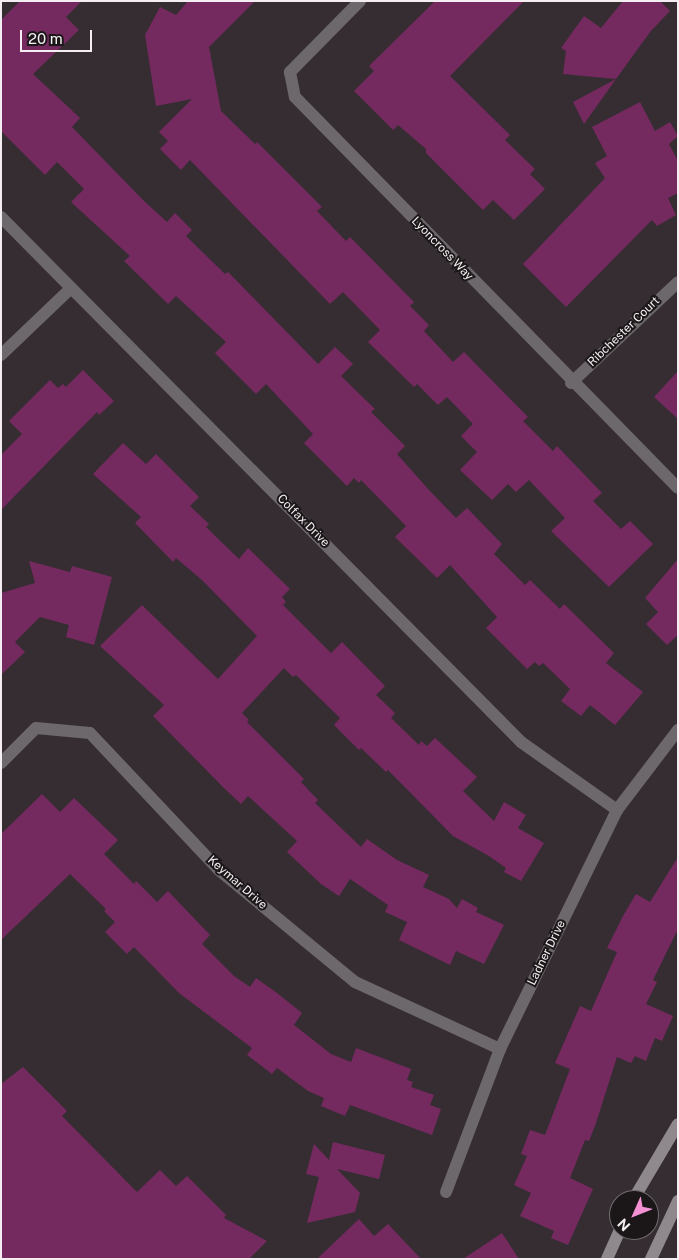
<!DOCTYPE html>
<style>
body{margin:0}
#map{position:relative;width:679px;height:1260px;overflow:hidden;background:#362d33;font-family:"Public Sans",sans-serif}
div>[style]{position:absolute}
.building>*{inset:0;background:#74295f}
.minor>*{height:12px;margin:-6px;padding:0 6px;transform-origin:6px;border-radius:6px;background:#6d686b}
.secondary>*{height:12px;margin:-6px;padding:0 6px;transform-origin:6px;border-radius:6px;background:#8f888c}
span{translate:-50% -50%;white-space:nowrap;text-align:center;line-height:1.15;-webkit-text-stroke:4px #1b1719;paint-order:stroke}
.street-label{font-size:12px;color:#f4eef2}
.frame{position:absolute;inset:0;border:2px solid #f4eef2;pointer-events:none}
.north{position:absolute;left:609px;top:1190px;width:50px;height:50px;box-sizing:border-box;background:#1b1719;border:1px solid #726d70;border-radius:50%;rotate:226deg;font-size:14px;font-weight:700;line-height:20px;text-align:center;color:#f4eef2}
.north::after{content:'';display:block;margin:auto;width:18px;height:22px;background:#f491d4;clip-path:polygon(50% 0,100% 100%,50% 72%,0 100%)}
.scale{position:absolute;left:20px;top:30px;width:72px;height:22px;box-sizing:border-box;border:2px solid #f4eef2;border-top:0;padding-left:6px;font-size:15px;line-height:18px;white-space:nowrap;color:#f4eef2;-webkit-text-stroke:4px #1b1719;paint-order:stroke}
</style>
<div id="map">
<div class="building">
<div style="clip-path:polygon(20px 1px,82px 1px,66px 17px,79px 30px,33px 74px,80px 118px,72px 127px,143px 200px,167px 222px,175px 213px,192px 230px,186px 236px,225px 274px,228px 272px,318px 364px,335px 347px,353px 364px,341px 376px,375px 409px,371px 412px,405px 446px,397px 454px,429px 490px,456px 518px,467px 508px,502px 544px,494px 554px,525px 585px,530px 580px,560px 609px,564px 604px,614px 653px,606px 663px,643px 692px,615px 725px,590px 705px,581px 716px,561px 701px,570px 689px,543px 663px,539px 666px,535px 662px,527px 669px,486px 628px,497px 617px,450px 565px,437px 578px,395px 537px,406px 526px,361px 480px,359px 483px,354px 478px,347px 486px,304px 443px,313px 434px,266px 384px,256px 394px,215px 353px,226px 342px,176px 296px,168px 304px,124px 261px,130px 256px,71px 202px,84px 189px,57px 162px,45px 175px,1px 131px,1px 20px)"></div>
<div style="clip-path:polygon(188px 1px,255px 1px,209px 47px,221px 111px,255px 144px,257px 142px,322px 207px,317px 211px,346px 241px,350px 237px,414px 302px,410px 306px,429px 325px,424px 331px,453px 362px,464px 352px,528px 417px,523px 421px,553px 451px,557px 446px,602px 493px,593px 501px,621px 529px,630px 521px,653px 544px,609px 587px,551px 531px,565px 518px,529px 480px,516px 492px,508px 484px,492px 500px,460px 470px,477px 452px,461px 436px,473px 424px,447px 397px,438px 405px,417px 384px,414px 387px,368px 342px,380px 330px,343px 292px,330px 304px,190px 160px,181px 170px,160px 149px,168px 141px,159px 132px,192px 99px,156px 106px,145px 35px,160px 7px,176px 15px)"></div>
<div style="clip-path:polygon(435px 1px,524px 1px,450px 76px,510px 135px,505px 140px,535px 169px,530px 174px,545px 189px,514px 220px,493px 200px,483px 210px,426px 153px,426px 149px,398px 125px,393px 130px,354px 91px,374px 71px,369px 66px)"></div>
<div style="clip-path:polygon(623px 1px,660px 1px,670px 11px,650px 32px,616px 79px,563px 74px,566px 51px,561px 48px,584px 16px,601px 28px)"></div>
<div style="clip-path:polygon(616px 79px,584px 124px,573px 102px)"></div>
<div style="clip-path:polygon(640px 102px,655px 131px,670px 122px,678px 136px,669px 144px,678px 161px,678px 193px,668px 198px,676px 215px,657px 226px,652px 220px,566px 307px,523px 264px,605px 178px,595px 163px,607px 156px,592px 127px)"></div>
<div style="clip-path:polygon(83px 370px,114px 401px,99px 415px,97px 412px,1px 510px,1px 455px,22px 434px,9px 421px,50px 380px,58px 388px,63px 384px,66px 387px)"></div>
<div style="clip-path:polygon(678px 371px,678px 419px,654px 397px)"></div>
<div style="clip-path:polygon(123px 443px,146px 464px,156px 454px,199px 497px,190px 506px,209px 524px,206px 527px,239px 559px,248px 548px,290px 589px,282px 597px,286px 602px,283px 605px,331px 653px,342px 642px,385px 686px,376px 695px,395px 713px,391px 718px,419px 745px,421px 741px,427px 746px,435px 738px,477px 777px,463px 791px,494px 821px,504px 802px,526px 815px,518px 828px,544px 843px,521px 881px,504px 872px,506px 868px,489px 856px,453px 836px,388px 770px,386px 772px,361px 748px,359px 750px,334px 725px,340px 718px,296px 675px,293px 677px,284px 668px,242px 713px,249px 720px,247px 722px,304px 779px,301px 782px,318px 800px,315px 803px,361px 847px,367px 839px,397px 860px,429px 875px,423px 887px,449px 899px,457px 908px,462px 899px,478px 908px,476px 912px,504px 925px,484px 964px,456px 951px,450px 965px,399px 940px,407px 922px,385px 912px,388px 905px,350px 879px,339px 896px,321px 884px,287px 852px,297px 841px,248px 796px,241px 804px,224px 788px,153px 716px,164px 705px,100px 646px,142px 605px,218px 679px,257px 636px,202px 580px,176px 558px,173px 562px,135px 523px,141px 517px,93px 474px)"></div>
<div style="clip-path:polygon(678px 559px,678px 635px,667px 645px,646px 624px,658px 612px,645px 598px)"></div>
<div style="clip-path:polygon(29px 561px,70px 572px,72px 566px,112px 577px,94px 645px,66px 637px,69px 625px,40px 617px,15px 642px,25px 652px,1px 675px,1px 593px,35px 583px)"></div>
<div style="clip-path:polygon(42px 794px,60px 812px,74px 798px,118px 840px,104px 854px,134px 884px,136px 881px,157px 902px,168px 891px,210px 935px,202px 944px,234px 976px,250px 987px,256px 978px,277px 993px,302px 1013px,294px 1025px,331px 1054px,351px 1062px,356px 1048px,411px 1069px,407px 1080px,413px 1082px,411px 1087px,434px 1095px,430px 1105px,441px 1109px,432px 1135px,350px 1105px,345px 1116px,321px 1106px,324px 1098px,308px 1091px,277px 1068px,272px 1074px,247px 1055px,252px 1048px,179px 993px,134px 947px,127px 954px,105px 932px,115px 922px,104px 911px,106px 909px,70px 874px,1px 940px,1px 834px)"></div>
<div style="clip-path:polygon(678px 857px,678px 929px,653px 980px,657px 982px,646px 1004px,673px 1016px,662px 1041px,655px 1038px,646px 1061px,635px 1056px,631px 1063px,617px 1057px,596px 1123px,589px 1141px,585px 1140px,570px 1178px,593px 1189px,568px 1245px,551px 1238px,554px 1231px,520px 1216px,531px 1193px,514px 1185px,527px 1156px,521px 1154px,530px 1130px,545px 1135px,570px 1069px,555px 1063px,580px 1006px,591px 1011px,617px 952px,607px 948px,623px 916px,636px 894px,650px 902px)"></div>
<div style="clip-path:polygon(23px 1067px,67px 1111px,62px 1116px,137px 1192px,160px 1170px,176px 1186px,187px 1176px,226px 1215px,224px 1218px,267px 1241px,249px 1259px,1px 1259px,1px 1084px)"></div>
<div style="clip-path:polygon(333px 1142px,385px 1155px,379px 1179px,337px 1169px,360px 1193px,355px 1212px,307px 1223px,319px 1177px,306px 1174px,314px 1144px,329px 1160px)"></div>
<div style="clip-path:polygon(359px 1219px,374px 1236px,388px 1224px,421px 1259px,317px 1259px)"></div>
<div style="clip-path:polygon(502px 1233px,519px 1259px,463px 1259px)"></div>
</div>
<div class="minor">
<div style="left:360px;top:1px;width:100px;rotate:134.6deg"></div>
<div style="left:290px;top:72px;width:25px;rotate:79deg"></div>
<div style="left:295px;top:97px;width:547px;rotate:45.59deg"></div>
<div style="left:1px;top:217px;width:739px;rotate:45.27deg"></div>
<div style="left:521px;top:742px;width:118px;rotate:35.3deg"></div>
<div style="left:1px;top:355px;width:97px;rotate:-43.7deg"></div>
<div style="left:571px;top:383px;width:147px;rotate:-43.3deg"></div>
<div style="left:1px;top:763px;width:49px;rotate:-45deg"></div>
<div style="left:36px;top:728px;width:54px;rotate:5.3deg"></div>
<div style="left:90px;top:733px;width:188px;rotate:46.7deg"></div>
<div style="left:219px;top:870px;width:176px;rotate:39.5deg"></div>
<div style="left:355px;top:982px;width:160px;rotate:24.8deg"></div>
<div style="left:446px;top:1192px;width:153px;rotate:-69.3deg"></div>
<div style="left:500px;top:1049px;width:266px;rotate:-63.9deg"></div>
<div style="left:617px;top:810px;width:101px;rotate:-52.7deg"></div>
</div>
<div class="secondary">
<div style="left:633px;top:1200px;width:88px;rotate:-59.4deg"></div>
<div style="left:607px;top:1259px;width:32px;rotate:-66deg"></div>
<div style="left:651px;top:1259px;width:64px;rotate:-65deg"></div>
</div>
<div class="street-label">
<span style="left:442px;top:249px;rotate:46deg">Lyoncross Way</span>
<span style="left:624px;top:332px;rotate:-44deg">Ribchester Court</span>
<span style="left:303px;top:521px;rotate:45deg">Colfax Drive</span>
<span style="left:237px;top:883px;rotate:41deg">Keymar Drive</span>
<span style="left:547px;top:953px;rotate:-64deg">Ladner Drive</span>
</div>
<div class="frame"></div>
<div class="north">N</div>
<div class="scale">20 m</div>
</div>
